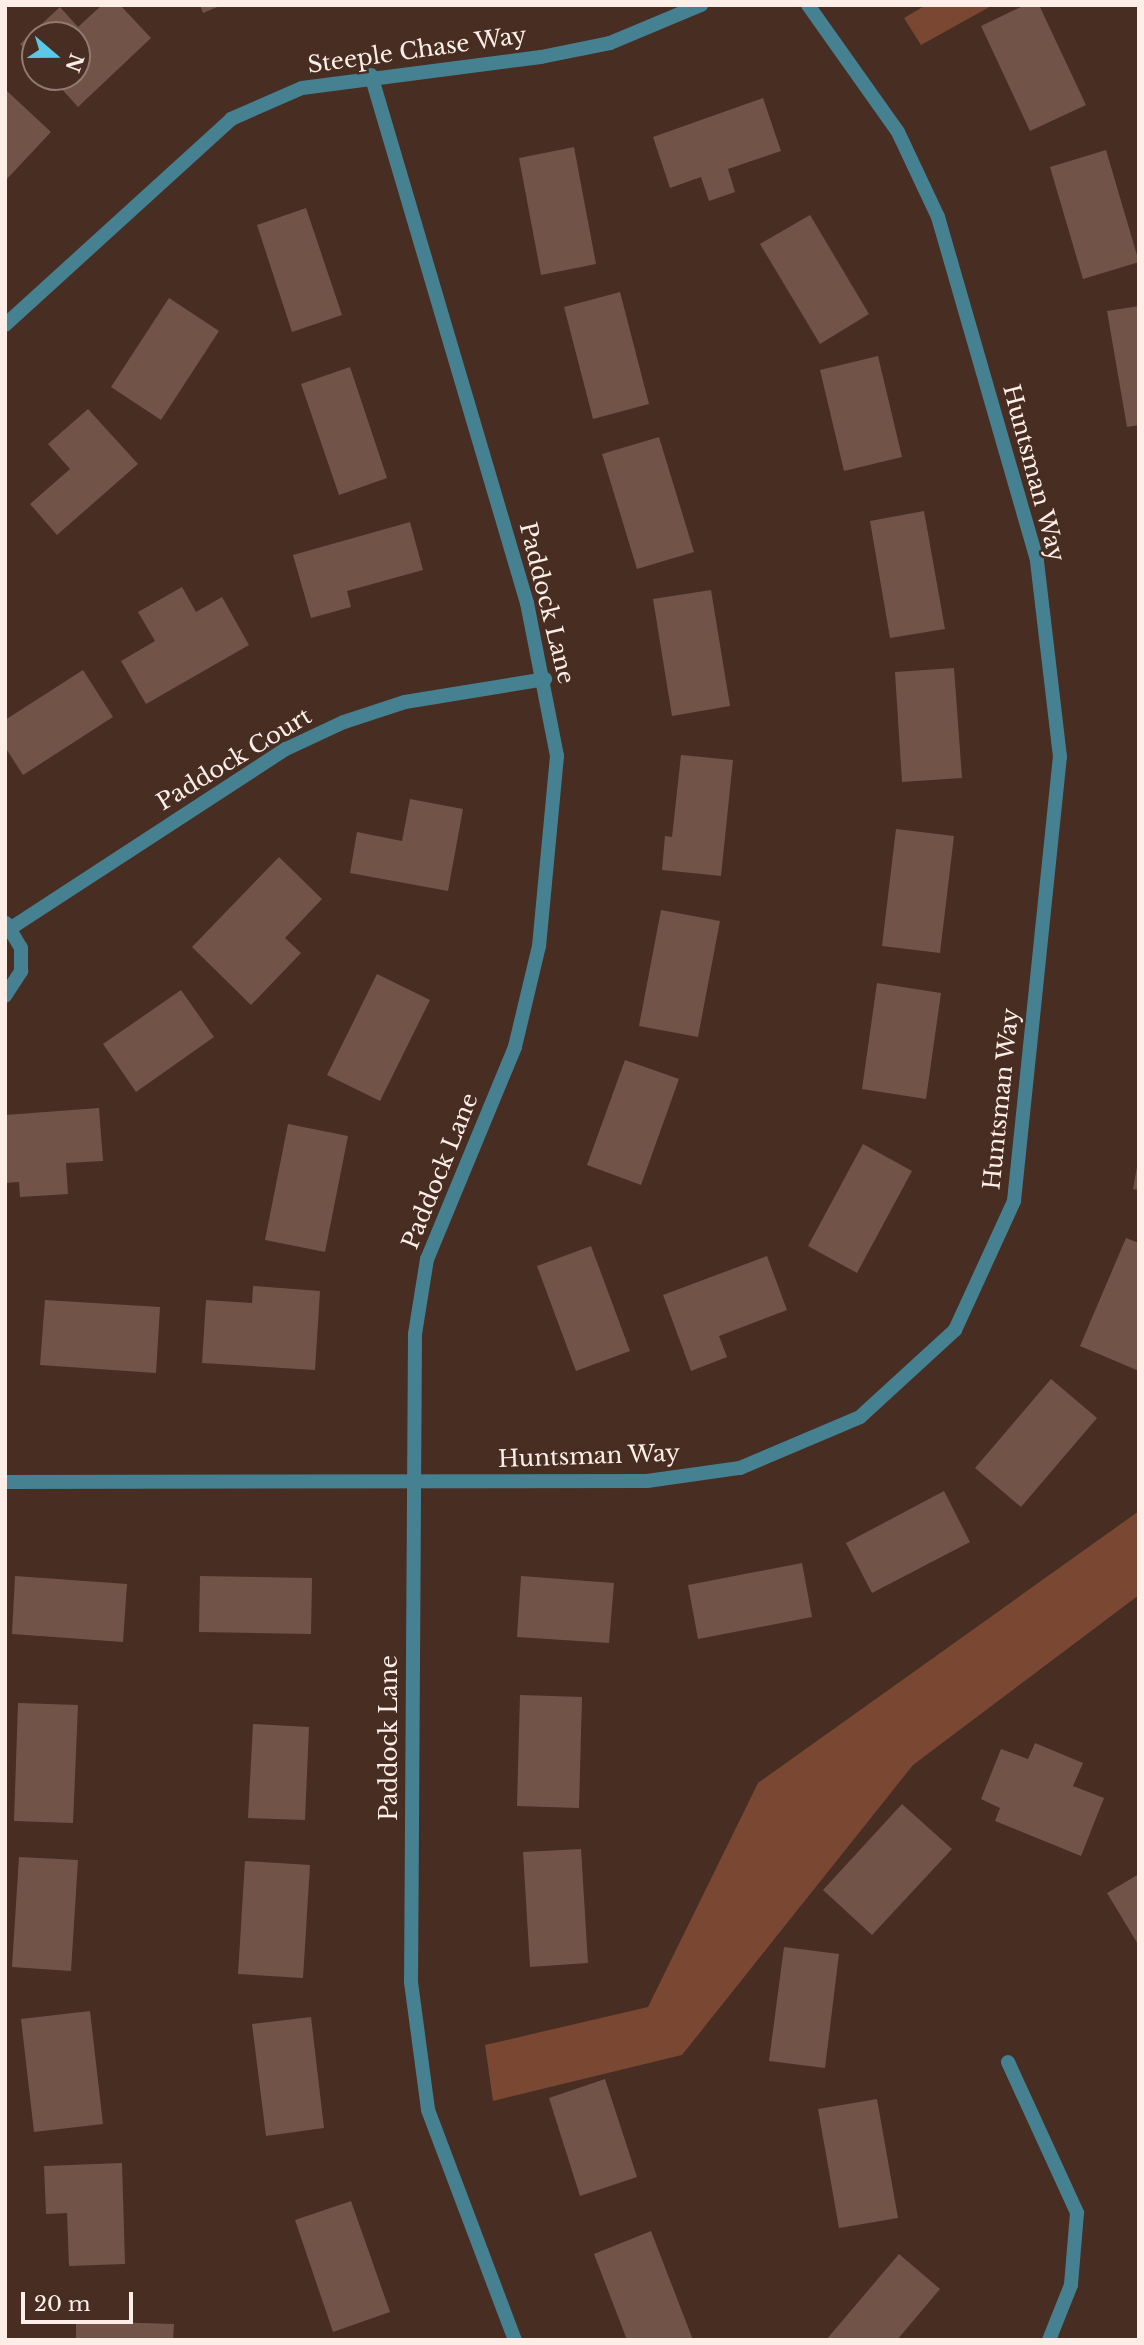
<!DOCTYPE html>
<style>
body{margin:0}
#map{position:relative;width:1144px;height:2345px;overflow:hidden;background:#482d22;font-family:"Libre Baskerville",serif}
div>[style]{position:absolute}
.green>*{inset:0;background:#7a4733}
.building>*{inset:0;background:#725348}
.minor>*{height:14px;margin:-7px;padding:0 7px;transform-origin:7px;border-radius:7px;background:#468192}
span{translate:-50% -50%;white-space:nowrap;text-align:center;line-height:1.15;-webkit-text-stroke:5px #482d22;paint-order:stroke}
.street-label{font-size:23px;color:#fdeee8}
.frame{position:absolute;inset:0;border:7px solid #fdeee8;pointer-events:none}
.north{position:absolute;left:21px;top:21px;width:70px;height:70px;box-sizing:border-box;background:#482d22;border:2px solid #907a71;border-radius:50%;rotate:110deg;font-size:19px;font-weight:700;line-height:28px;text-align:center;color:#fdeee8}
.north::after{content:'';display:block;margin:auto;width:24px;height:32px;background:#5ac8e6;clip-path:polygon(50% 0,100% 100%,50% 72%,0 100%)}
.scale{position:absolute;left:21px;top:2292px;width:112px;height:32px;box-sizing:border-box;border:4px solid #fdeee8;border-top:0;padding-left:9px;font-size:21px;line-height:24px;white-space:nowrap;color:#fdeee8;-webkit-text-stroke:5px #482d22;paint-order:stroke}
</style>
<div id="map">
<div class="green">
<div style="clip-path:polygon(926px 5px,993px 5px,921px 45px,904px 18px)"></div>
<div style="clip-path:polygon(1139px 1511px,1139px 1595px,913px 1765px,682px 2055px,493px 2101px,485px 2045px,648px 2007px,758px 1783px)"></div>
</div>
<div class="building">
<div style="clip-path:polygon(102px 5px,120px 5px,151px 38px,78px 107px,51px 77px,77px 77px,77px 35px,35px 35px,35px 60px,20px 44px,60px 7px,78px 27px)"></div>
<div style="clip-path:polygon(200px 5px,222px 5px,203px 13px)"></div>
<div style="clip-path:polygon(1025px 5px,1039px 5px,1086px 105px,1030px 131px,981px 26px)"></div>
<div style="clip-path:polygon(7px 91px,51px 132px,5px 181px,5px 93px)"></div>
<div style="clip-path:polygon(763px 98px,781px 151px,728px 169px,735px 192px,709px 201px,701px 177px,670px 188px,653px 137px)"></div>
<div style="clip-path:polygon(574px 147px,596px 264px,541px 275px,519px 158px)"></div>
<div style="clip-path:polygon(1106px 150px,1139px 262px,1083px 279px,1050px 167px)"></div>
<div style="clip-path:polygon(306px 208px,342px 315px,292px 332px,257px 225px)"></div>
<div style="clip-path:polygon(810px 215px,869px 314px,820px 344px,760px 244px)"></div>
<div style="clip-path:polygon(620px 292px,649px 404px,593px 419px,564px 307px)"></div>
<div style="clip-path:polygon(169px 298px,219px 331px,161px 420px,111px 387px)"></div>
<div style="clip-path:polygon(1139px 306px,1139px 425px,1127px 427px,1107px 311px)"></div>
<div style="clip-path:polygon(878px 356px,902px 457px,844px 471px,820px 370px)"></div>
<div style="clip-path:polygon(350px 367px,387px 478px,339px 495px,301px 384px)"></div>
<div style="clip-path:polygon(88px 409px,138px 464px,57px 535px,30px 504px,70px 469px,48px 444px)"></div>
<div style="clip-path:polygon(659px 437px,694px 552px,637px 569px,602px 454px)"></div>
<div style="clip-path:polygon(924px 511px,945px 629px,890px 638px,870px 521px)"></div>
<div style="clip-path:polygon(410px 522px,423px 570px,347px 591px,351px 607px,311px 618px,293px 555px)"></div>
<div style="clip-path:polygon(182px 587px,196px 612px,222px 597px,249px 645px,146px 704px,121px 661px,155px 641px,138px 612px)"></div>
<div style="clip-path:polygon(711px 590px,730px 706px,672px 716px,653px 599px)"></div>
<div style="clip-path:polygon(954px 668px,962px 778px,902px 782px,895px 672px)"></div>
<div style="clip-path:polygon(83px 670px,113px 717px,23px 775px,5px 747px,5px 720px)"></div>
<div style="clip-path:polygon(681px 755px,733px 760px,721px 876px,662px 870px,665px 836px,672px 837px)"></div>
<div style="clip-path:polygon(410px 799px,463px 809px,448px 891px,350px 873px,357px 832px,402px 841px)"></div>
<div style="clip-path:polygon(896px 829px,954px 836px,940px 953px,882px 946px)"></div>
<div style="clip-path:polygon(279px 857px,322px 899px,285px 938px,301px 953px,251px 1005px,192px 947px)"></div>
<div style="clip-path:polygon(661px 910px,720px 921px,698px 1037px,639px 1026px)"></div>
<div style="clip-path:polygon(377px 974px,430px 1000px,380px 1101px,327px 1075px)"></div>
<div style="clip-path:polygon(877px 983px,941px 993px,926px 1099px,862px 1089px)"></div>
<div style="clip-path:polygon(181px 990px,214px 1037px,136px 1092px,103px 1044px)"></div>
<div style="clip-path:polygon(625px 1060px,679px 1079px,641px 1185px,587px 1165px)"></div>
<div style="clip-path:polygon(99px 1108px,103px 1161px,66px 1163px,68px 1194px,20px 1197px,19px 1182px,5px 1183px,5px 1115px)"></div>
<div style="clip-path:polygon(288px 1124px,348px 1136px,325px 1252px,265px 1240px)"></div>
<div style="clip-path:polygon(863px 1144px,912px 1171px,857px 1273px,808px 1246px)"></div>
<div style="clip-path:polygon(1137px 1167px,1139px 1167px,1139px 1190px,1133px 1189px)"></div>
<div style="clip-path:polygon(1126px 1238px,1139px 1243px,1139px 1371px,1080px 1346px)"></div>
<div style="clip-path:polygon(591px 1246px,630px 1351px,576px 1371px,537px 1266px)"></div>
<div style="clip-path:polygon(767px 1256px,787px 1310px,719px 1336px,727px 1357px,691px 1371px,663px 1295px)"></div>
<div style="clip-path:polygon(253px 1286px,320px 1291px,315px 1370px,202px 1363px,206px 1300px,252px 1303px)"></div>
<div style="clip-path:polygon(45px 1300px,160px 1307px,156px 1373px,40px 1365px)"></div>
<div style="clip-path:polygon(1051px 1379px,1097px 1418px,1021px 1507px,975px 1468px)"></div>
<div style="clip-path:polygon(944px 1491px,970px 1542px,872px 1593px,846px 1543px)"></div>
<div style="clip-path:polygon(802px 1563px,812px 1617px,698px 1639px,688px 1585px)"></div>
<div style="clip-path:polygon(15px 1576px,127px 1584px,123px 1642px,12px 1634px)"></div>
<div style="clip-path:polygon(200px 1576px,312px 1578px,311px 1634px,199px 1632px)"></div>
<div style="clip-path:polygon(521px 1576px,614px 1583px,609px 1643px,517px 1637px)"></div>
<div style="clip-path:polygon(520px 1695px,582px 1697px,579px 1808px,517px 1806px)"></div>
<div style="clip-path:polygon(18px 1703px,78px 1705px,73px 1823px,14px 1821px)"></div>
<div style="clip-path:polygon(253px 1724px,309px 1727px,305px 1820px,248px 1818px)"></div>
<div style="clip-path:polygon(1035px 1743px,1083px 1763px,1073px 1786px,1104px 1798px,1081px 1856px,995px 1821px,1000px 1808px,981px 1799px,1001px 1749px,1028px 1759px)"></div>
<div style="clip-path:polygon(902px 1804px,952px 1849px,872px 1935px,823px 1890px)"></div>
<div style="clip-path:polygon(581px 1849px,588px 1963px,530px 1967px,523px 1852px)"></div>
<div style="clip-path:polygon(19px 1857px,78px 1860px,71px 1971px,12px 1967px)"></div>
<div style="clip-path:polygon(245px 1861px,310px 1865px,303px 1978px,238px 1974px)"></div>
<div style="clip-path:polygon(1139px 1874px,1139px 1946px,1107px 1893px)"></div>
<div style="clip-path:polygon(784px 1947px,839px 1954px,825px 2068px,769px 2061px)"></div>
<div style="clip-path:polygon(90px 2011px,103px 2124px,34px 2132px,21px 2019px)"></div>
<div style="clip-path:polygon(311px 2017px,324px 2128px,266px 2136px,252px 2024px)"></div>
<div style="clip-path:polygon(605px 2079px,637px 2177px,580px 2196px,549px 2098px)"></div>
<div style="clip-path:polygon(877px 2099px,898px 2218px,839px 2228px,818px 2109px)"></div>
<div style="clip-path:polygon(122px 2163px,125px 2264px,69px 2266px,67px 2213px,46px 2214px,44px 2166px)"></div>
<div style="clip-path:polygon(351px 2201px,390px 2312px,333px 2332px,295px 2220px)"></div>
<div style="clip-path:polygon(651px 2231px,693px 2340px,627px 2340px,594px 2254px)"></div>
<div style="clip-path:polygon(899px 2254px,940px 2289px,897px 2340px,826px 2340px)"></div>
<div style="clip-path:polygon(76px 2321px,174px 2324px,173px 2340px,76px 2340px)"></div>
</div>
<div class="minor">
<div style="left:371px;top:75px;width:551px;rotate:73.54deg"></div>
<div style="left:527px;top:603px;width:156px;rotate:78.9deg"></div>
<div style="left:557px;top:756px;width:191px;rotate:95.4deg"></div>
<div style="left:539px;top:946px;width:104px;rotate:103.4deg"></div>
<div style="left:515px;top:1047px;width:230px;rotate:112.5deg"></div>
<div style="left:427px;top:1259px;width:76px;rotate:99.1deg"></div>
<div style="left:415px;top:1334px;width:648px;rotate:90.35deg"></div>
<div style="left:411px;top:1982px;width:129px;rotate:82.4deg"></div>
<div style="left:428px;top:2110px;width:246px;rotate:69.3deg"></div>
<div style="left:5px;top:325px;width:306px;rotate:-42.3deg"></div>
<div style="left:231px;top:119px;width:77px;rotate:-23.6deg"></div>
<div style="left:302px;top:88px;width:241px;rotate:-7.4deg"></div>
<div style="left:541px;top:57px;width:70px;rotate:-11.5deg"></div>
<div style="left:610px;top:43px;width:99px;rotate:-22.7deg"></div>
<div style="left:11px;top:928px;width:328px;rotate:-33.1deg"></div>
<div style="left:286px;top:749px;width:64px;rotate:-25deg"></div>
<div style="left:344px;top:722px;width:64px;rotate:-18.2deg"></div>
<div style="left:405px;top:702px;width:142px;rotate:-9.3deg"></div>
<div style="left:5px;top:996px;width:30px;rotate:-57deg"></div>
<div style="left:21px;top:971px;width:23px;rotate:-90deg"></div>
<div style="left:21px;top:948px;width:29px;rotate:-121deg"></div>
<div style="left:5px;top:1482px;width:642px;rotate:-0.09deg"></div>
<div style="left:647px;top:1481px;width:94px;rotate:-8deg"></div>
<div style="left:740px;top:1468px;width:130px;rotate:-23deg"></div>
<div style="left:860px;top:1417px;width:129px;rotate:-42.5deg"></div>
<div style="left:955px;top:1330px;width:142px;rotate:-65.4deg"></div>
<div style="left:1014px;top:1201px;width:446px;rotate:-84.1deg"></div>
<div style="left:1060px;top:757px;width:198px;rotate:-96.7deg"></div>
<div style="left:1037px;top:560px;width:357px;rotate:-106.1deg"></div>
<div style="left:938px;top:217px;width:94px;rotate:-115.2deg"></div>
<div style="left:898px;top:132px;width:156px;rotate:-125.3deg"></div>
<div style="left:1008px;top:2062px;width:166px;rotate:65.4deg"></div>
<div style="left:1077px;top:2213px;width:72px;rotate:94.8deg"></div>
<div style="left:1071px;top:2285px;width:59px;rotate:111.8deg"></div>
</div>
<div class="street-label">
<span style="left:417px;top:50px;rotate:-8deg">Steeple Chase Way</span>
<span style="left:1034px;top:473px;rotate:75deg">Huntsman Way</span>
<span style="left:547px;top:603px;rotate:76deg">Paddock Lane</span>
<span style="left:234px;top:759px;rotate:-31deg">Paddock Court</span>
<span style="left:1001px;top:1099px;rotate:-84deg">Huntsman Way</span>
<span style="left:440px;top:1171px;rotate:-68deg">Paddock Lane</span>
<span style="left:589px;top:1456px;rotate:-2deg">Huntsman Way</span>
<span style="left:389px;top:1738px;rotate:-90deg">Paddock Lane</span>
</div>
<div class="frame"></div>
<div class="north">N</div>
<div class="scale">20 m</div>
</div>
